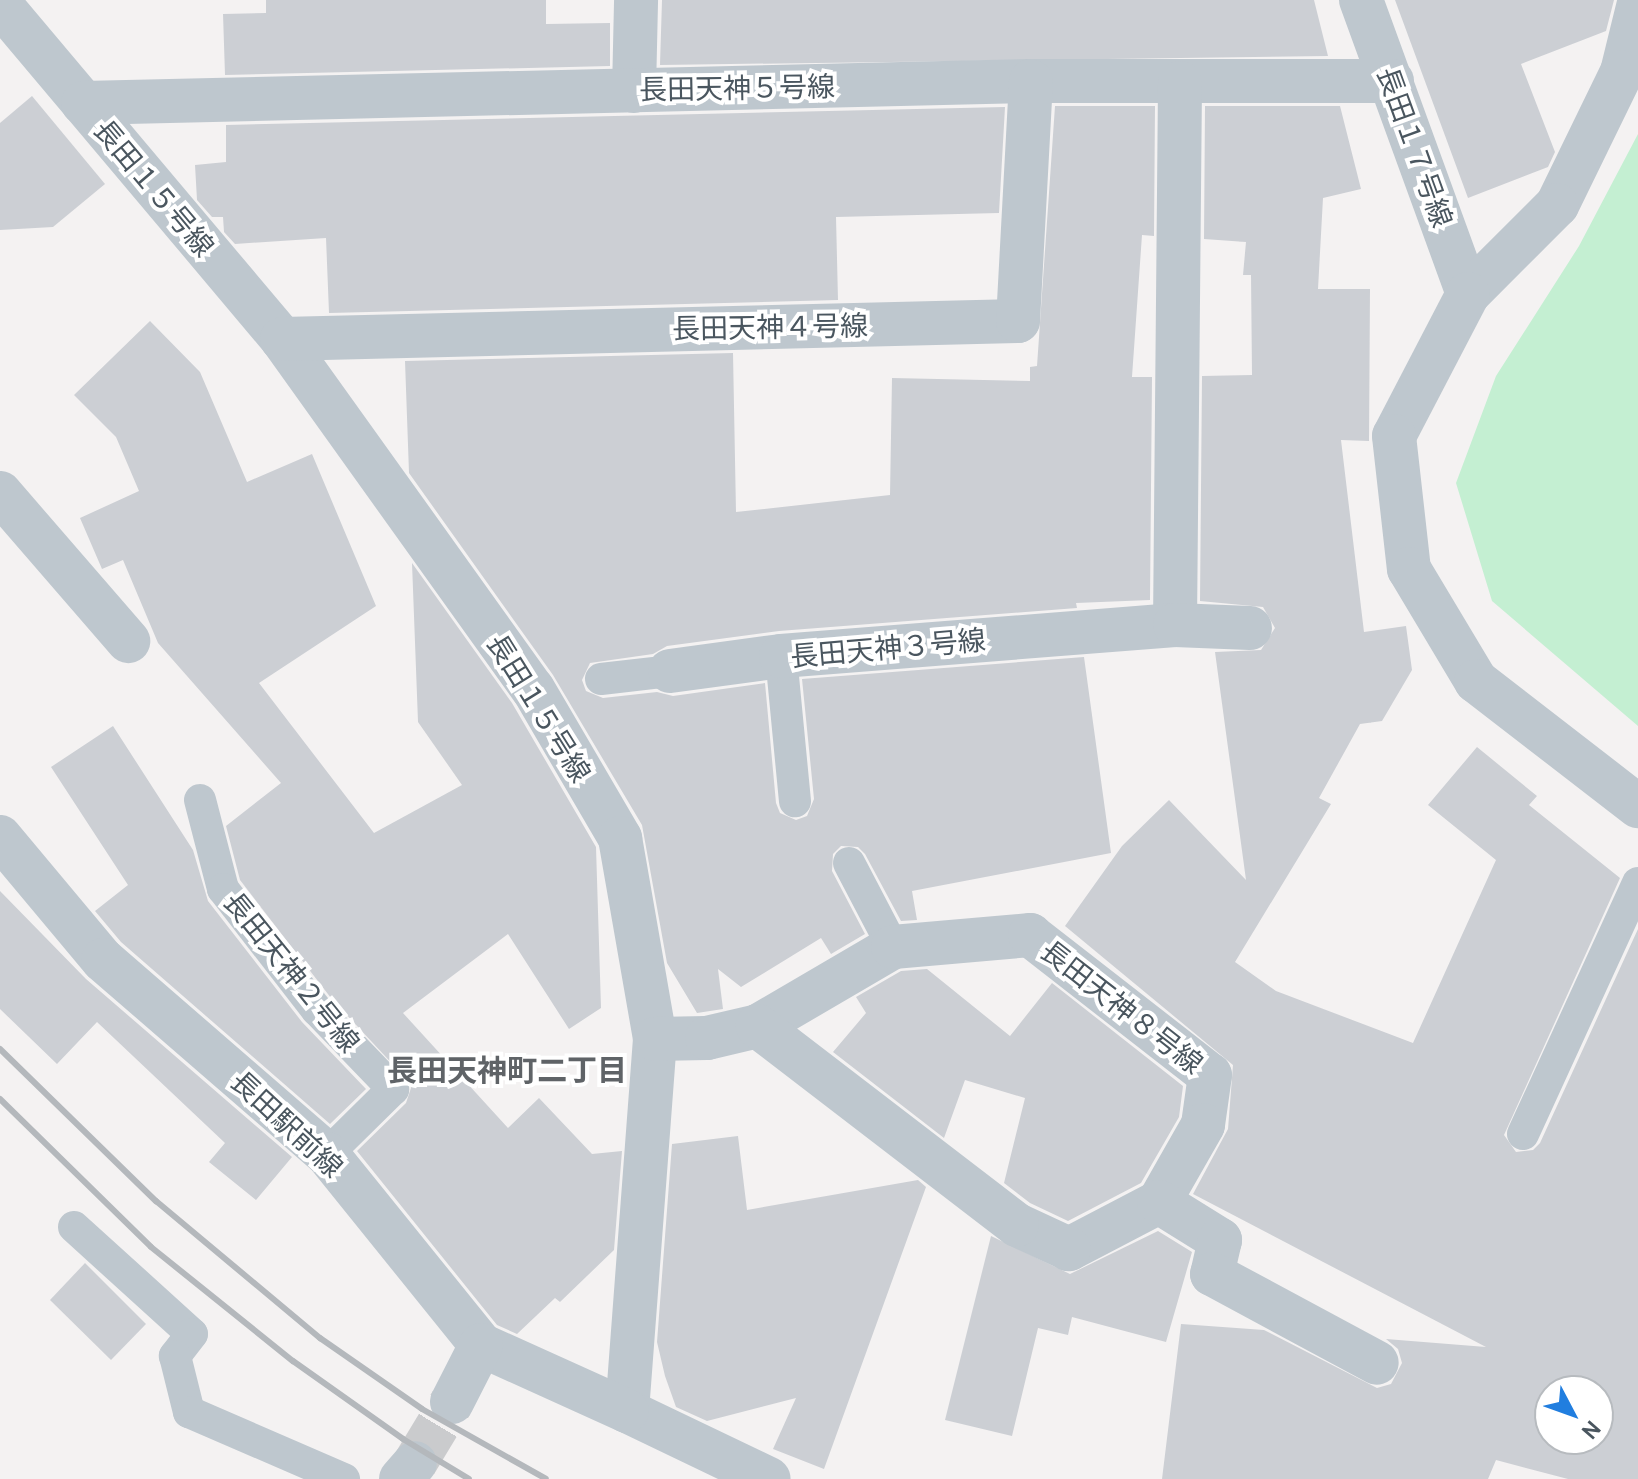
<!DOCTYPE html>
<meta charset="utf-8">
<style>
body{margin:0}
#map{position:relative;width:1638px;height:1479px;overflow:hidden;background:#f4f2f2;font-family:Cabin,"Noto Sans JP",sans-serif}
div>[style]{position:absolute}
.green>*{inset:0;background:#c4efd2}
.building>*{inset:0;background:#cccfd4}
.minor-tunnel>*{height:44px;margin-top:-22px;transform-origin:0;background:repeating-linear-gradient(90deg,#cacbcd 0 44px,transparent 0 66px)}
.service>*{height:32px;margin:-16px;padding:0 16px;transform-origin:16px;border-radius:16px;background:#bec7ce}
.minor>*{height:44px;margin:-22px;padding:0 22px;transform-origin:22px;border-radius:22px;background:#bec7ce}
.rail>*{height:6px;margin:-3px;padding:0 3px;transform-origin:3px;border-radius:3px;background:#b4b8bc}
span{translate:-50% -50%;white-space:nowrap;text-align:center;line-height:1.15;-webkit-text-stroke:8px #fff;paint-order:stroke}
.street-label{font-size:28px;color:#4a565f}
.neighbourhood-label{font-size:30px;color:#5f6367;font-weight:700}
.north{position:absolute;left:1534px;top:1375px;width:80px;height:80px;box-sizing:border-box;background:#fff;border:2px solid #b7bbbf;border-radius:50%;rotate:131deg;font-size:22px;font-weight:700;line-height:32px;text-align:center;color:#4a565f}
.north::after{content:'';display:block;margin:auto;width:28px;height:36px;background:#217edf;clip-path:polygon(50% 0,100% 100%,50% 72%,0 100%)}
</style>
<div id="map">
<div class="green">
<div style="clip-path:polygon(1638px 134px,1638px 726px,1492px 601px,1456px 483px,1496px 376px,1579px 246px)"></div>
</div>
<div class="building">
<div style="clip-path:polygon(266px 0,546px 0,546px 24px,610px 23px,610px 66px,225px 75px,223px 14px,266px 13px)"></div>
<div style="clip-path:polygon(662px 0,1314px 0,1328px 56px,660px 65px)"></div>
<div style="clip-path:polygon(1395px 0,1614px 0,1606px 31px,1521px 64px,1555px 152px,1548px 167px,1468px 198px)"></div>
<div style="clip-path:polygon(32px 96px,105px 184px,53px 227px,0 230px,0 123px)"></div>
<div style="clip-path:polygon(1055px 106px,1155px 106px,1154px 236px,1142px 235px,1132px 377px,1152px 377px,1150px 600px,1076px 603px,1077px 608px,779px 631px,667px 646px,653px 654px,590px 663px,582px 680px,586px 691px,603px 698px,657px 692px,673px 696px,765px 683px,776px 803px,780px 813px,796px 820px,807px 816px,814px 799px,802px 679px,1084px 657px,1111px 853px,912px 891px,917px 920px,901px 921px,865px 854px,858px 847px,841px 846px,833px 854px,832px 871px,865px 934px,831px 954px,821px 938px,741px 987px,718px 969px,723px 1009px,697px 1013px,667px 963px,642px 825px,553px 675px,409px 473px,405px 361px,733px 353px,736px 512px,890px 495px,892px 378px,1030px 381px,1030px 367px,1037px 366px)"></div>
<div style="clip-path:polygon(evenodd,1205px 106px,1340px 106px,1361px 189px,1323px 198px,1318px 289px,1370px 289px,1369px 441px,1341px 440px,1364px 632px,1406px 626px,1412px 670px,1382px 721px,1360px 724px,1319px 798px,1331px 804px,1235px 962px,1276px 991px,1413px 1043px,1496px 860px,1428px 805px,1477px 747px,1537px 796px,1529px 805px,1620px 878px,1504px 1135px,1516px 1152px,1533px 1150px,1540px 1143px,1638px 929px,1638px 1479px,1568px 1479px,1496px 1460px,1488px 1479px,1162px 1479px,1181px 1324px,1264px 1330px,1377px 1388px,1391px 1384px,1402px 1363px,1398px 1349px,1386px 1339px,1486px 1347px,1193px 1194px,1228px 1129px,1233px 1065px,1065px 926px,1122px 846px,1169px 800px,1246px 880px,1215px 652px,1261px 650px,1275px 628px,1263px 607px,1200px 601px,1202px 376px,1252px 375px,1251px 275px,1243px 275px,1246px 242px,1204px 239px,1205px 106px,1550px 1391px,1598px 1391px,1598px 1439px,1550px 1439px,1550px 1391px)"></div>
<div style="clip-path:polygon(1005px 107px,999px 213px,836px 217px,838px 300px,329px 313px,326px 238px,235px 244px,224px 232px,223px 217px,212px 217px,197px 200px,195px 165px,226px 162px,226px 125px)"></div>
<div style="clip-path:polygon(150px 321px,200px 372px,247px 482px,312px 454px,376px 606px,259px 683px,374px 833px,462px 785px,418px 722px,412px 563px,512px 703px,596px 847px,601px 1008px,569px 1029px,508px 934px,403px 1013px,508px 1128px,539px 1098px,592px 1154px,622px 1151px,614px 1250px,560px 1302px,555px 1298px,517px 1334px,497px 1325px,357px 1151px,406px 1103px,412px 1085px,331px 998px,240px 880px,226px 826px,281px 783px,158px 643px,123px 560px,102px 569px,80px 518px,139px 491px,116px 437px,74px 395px)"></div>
<div style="clip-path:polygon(113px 726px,193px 850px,208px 901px,302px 1022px,366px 1089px,330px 1124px,121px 942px,95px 911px,128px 885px,51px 767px)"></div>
<div style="clip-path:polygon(0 891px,86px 979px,292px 1157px,256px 1200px,209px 1162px,225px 1143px,97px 1022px,57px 1064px,0 1009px)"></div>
<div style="clip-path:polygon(927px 969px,1010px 1036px,1052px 983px,1183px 1086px,1179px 1117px,1141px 1183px,1068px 1221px,1030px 1203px,1004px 1183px,1025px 1098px,965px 1080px,944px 1138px,833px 1052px,866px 1013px,856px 997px,901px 971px)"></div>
<div style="clip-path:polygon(738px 1136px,747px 1210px,918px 1180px,926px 1187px,824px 1469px,773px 1449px,796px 1398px,707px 1421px,676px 1407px,665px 1376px,657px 1342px,672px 1144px)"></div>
<div style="clip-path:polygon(1158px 1231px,1192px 1252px,1166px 1342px,1072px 1317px,1068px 1335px,1038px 1328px,1012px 1436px,945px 1420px,991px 1236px,1070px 1274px)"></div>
<div style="clip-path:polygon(85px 1263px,146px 1324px,111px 1360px,50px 1300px)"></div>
</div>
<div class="minor-tunnel">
<div style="left:415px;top:1463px;width:71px;rotate:-58.8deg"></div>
</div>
<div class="service">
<div style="left:781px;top:656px;width:146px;rotate:84.5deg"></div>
<div style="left:601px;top:679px;width:69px;rotate:-6.6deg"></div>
<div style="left:200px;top:800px;width:92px;rotate:75.5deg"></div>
<div style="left:223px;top:889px;width:153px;rotate:52.2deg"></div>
<div style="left:317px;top:1010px;width:110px;rotate:46.1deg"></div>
<div style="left:393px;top:1089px;width:93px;rotate:135.4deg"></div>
<div style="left:849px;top:863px;width:95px;rotate:62.4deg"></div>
<div style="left:1523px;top:1134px;width:276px;rotate:-65.4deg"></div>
<div style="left:74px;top:1227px;width:159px;rotate:42.2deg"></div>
<div style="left:192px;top:1334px;width:28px;rotate:128deg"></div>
<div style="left:175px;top:1356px;width:58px;rotate:76deg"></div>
<div style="left:189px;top:1412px;width:169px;rotate:23.4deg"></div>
</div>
<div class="minor">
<div style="left:1361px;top:0;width:313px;rotate:70deg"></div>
<div style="left:0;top:4px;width:438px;rotate:49.9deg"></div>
<div style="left:282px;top:339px;width:431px;rotate:54.4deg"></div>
<div style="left:533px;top:689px;width:173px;rotate:59.7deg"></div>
<div style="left:620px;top:838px;width:204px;rotate:80.1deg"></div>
<div style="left:655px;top:1039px;width:373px;rotate:94.3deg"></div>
<div style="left:627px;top:1411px;width:157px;rotate:25.6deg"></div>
<div style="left:1638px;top:7px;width:67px;rotate:103.8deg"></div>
<div style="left:1622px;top:72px;width:148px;rotate:116deg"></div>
<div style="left:1557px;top:205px;width:126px;rotate:135deg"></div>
<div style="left:1468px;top:294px;width:160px;rotate:117.5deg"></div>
<div style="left:1394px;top:436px;width:134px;rotate:83.6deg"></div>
<div style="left:1409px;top:569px;width:131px;rotate:59.1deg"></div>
<div style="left:1476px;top:681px;width:205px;rotate:37.7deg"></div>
<div style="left:634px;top:91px;width:91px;rotate:-88.7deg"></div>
<div style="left:83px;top:103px;width:948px;rotate:-1.33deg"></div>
<div style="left:1031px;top:81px;width:361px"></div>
<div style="left:282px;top:339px;width:736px;rotate:-1.4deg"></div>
<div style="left:1018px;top:321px;width:240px;rotate:-86.9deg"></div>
<div style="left:0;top:493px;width:196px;rotate:49.1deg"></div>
<div style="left:1175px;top:625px;width:542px;rotate:-89.47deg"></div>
<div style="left:670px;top:671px;width:112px;rotate:-7.7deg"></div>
<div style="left:781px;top:656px;width:395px;rotate:-4.5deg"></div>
<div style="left:1175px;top:625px;width:75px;rotate:2.3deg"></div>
<div style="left:0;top:837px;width:160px;rotate:50.1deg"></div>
<div style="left:103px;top:960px;width:296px;rotate:40.9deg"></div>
<div style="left:327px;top:1154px;width:245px;rotate:51.1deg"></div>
<div style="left:481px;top:1345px;width:160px;rotate:24.3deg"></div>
<div style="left:655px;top:1039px;width:52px;rotate:-1.1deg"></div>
<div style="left:707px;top:1038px;width:52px;rotate:-13.2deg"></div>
<div style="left:758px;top:1026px;width:156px;rotate:-30.3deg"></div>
<div style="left:893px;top:947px;width:138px;rotate:-5deg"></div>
<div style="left:1030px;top:935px;width:228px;rotate:37.9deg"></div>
<div style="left:1210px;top:1075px;width:50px;rotate:98deg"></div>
<div style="left:1203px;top:1125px;width:89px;rotate:119.7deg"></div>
<div style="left:1159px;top:1202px;width:102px;rotate:152.4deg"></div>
<div style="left:1069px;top:1249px;width:57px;rotate:-155.2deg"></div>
<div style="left:1017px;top:1225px;width:327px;rotate:-142.5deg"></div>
<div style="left:1159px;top:1202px;width:72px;rotate:31.9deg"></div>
<div style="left:1220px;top:1240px;width:35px;rotate:103deg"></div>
<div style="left:1212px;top:1274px;width:187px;rotate:28.3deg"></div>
<div style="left:452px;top:1402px;width:64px;rotate:-63deg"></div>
<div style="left:401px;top:1479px;width:21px;rotate:-49deg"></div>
</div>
<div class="rail">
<div style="left:0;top:1049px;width:218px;rotate:44.3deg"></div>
<div style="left:156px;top:1201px;width:214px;rotate:39.9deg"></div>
<div style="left:320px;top:1338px;width:124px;rotate:34.8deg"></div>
<div style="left:422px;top:1409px;width:142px;rotate:29.4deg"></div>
<div style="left:0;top:1099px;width:211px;rotate:44.4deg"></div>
<div style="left:151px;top:1247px;width:182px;rotate:38.8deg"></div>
<div style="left:293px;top:1361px;width:135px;rotate:35.3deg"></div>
<div style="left:403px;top:1439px;width:77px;rotate:31.2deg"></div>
</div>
<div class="street-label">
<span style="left:737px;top:88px;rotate:-1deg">長田天神５号線</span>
<span style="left:1415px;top:147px;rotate:70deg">長田１７号線</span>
<span style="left:154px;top:188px;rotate:50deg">長田１５号線</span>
<span style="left:770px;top:327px;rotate:-1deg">長田天神４号線</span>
<span style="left:888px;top:648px;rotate:-5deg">長田天神３号線</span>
<span style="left:539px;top:708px;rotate:58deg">長田１５号線</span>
<span style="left:292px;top:972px;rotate:51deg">長田天神２号線</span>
<span style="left:1122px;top:1007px;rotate:38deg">長田天神８号線</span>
<span style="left:287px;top:1124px;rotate:43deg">長田駅前線</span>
</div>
<div class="neighbourhood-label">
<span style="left:507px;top:1071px">長田天神町二丁目</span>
</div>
<div class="north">N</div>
</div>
